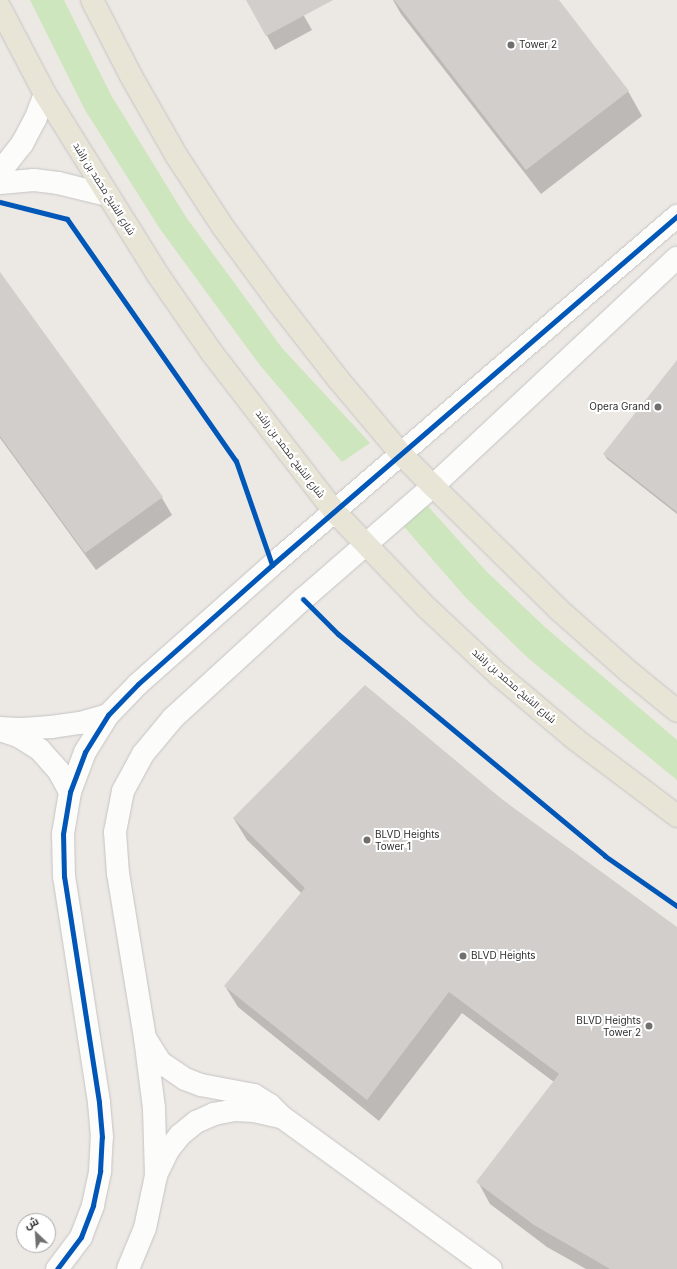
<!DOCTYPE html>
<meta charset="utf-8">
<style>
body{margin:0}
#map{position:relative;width:677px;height:1269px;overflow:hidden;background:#ece8e4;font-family:Inter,Cairo,sans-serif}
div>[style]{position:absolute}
.green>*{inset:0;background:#cee6be}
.shadow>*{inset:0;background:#0003}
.building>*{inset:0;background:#d1cecb}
.roads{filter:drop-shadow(0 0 1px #c5c4c5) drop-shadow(0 0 1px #c5c4c5)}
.street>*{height:22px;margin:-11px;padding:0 11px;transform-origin:11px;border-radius:11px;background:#fcfcfb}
.primary>*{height:22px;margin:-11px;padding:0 11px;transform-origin:11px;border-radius:11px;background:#e8e4d6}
.cycleway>*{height:5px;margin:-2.5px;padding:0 2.5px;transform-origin:2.5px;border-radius:2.5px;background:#0057b8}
.dots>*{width:11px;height:11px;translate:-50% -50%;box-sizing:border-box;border:2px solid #fff;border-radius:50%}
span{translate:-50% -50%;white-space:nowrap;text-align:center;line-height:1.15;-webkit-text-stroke:4px #fff;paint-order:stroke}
.poi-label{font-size:10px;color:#2e2e2e}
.left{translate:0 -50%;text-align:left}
.right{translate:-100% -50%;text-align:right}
.street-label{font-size:10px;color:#2e2e2e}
.north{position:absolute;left:16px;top:1213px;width:40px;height:40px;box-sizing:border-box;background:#fff;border:1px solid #ababab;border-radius:50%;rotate:335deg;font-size:11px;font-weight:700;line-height:16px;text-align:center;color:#2e2e2e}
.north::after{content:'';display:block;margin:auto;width:14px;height:18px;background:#706f6e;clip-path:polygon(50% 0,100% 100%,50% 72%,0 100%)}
</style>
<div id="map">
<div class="green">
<div style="clip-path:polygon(30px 0,64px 0,111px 95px,186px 217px,282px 348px,370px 443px,342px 462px,259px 364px,160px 229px,85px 110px)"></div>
<div style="clip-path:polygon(425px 503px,487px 572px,546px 628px,677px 740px,677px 780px,528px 658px,466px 598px,400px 522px)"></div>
</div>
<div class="shadow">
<div style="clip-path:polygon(247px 0,295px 0,312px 30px,275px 50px)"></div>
<div style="clip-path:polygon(393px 0,557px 0,628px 91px,642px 116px,541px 194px,401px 14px)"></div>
<div style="clip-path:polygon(12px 291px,162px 498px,172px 515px,96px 570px,0 438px,0 299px)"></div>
<div style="clip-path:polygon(677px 362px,677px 514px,607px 459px,604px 454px)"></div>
<div style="clip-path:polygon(502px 801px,677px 928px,677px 1269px,586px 1269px,547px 1247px,490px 1204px,478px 1182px,554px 1082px,462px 1013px,379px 1121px,238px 1007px,225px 986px,301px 893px,247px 840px,234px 819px)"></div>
</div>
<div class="building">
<div style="clip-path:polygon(246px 0,333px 0,266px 36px)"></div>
<div style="clip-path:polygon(394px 0,559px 0,629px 91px,526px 170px)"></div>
<div style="clip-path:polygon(0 272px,163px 497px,85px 553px,0 436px)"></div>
<div style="clip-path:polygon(677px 360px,677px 512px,603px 454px)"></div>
<div style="clip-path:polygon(365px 685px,503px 800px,677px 927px,677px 1269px,610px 1269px,534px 1225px,476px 1182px,559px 1074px,449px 992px,367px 1100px,224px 986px,305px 888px,233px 818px)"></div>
</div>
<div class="roads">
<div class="street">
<div style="left:0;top:172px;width:36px;rotate:-52deg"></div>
<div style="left:22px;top:144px;width:27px;rotate:-62deg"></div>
<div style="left:35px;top:120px;width:28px;rotate:-69deg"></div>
<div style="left:0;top:183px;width:34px;rotate:-5deg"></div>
<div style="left:34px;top:180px;width:24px;rotate:7deg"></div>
<div style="left:58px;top:183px;width:50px;rotate:13.8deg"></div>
<div style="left:0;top:728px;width:22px;rotate:3deg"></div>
<div style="left:22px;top:729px;width:29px;rotate:-4deg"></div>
<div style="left:51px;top:727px;width:29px;rotate:-8deg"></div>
<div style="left:80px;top:723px;width:29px;rotate:-16deg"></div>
<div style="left:3px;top:731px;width:16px;rotate:18deg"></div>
<div style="left:18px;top:736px;width:26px;rotate:32deg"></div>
<div style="left:40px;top:750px;width:27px;rotate:48deg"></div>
<div style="left:58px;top:770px;width:25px;rotate:61deg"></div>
<div style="left:147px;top:1041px;width:25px;rotate:58deg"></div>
<div style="left:160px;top:1062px;width:30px;rotate:34deg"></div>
<div style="left:185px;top:1079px;width:17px;rotate:21deg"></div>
<div style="left:201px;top:1085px;width:54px;rotate:10.7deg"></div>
<div style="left:254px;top:1095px;width:19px;rotate:32deg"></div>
<div style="left:270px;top:1105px;width:17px;rotate:45deg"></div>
<div style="left:282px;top:1117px;width:258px;rotate:36deg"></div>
<div style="left:157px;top:1173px;width:25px;rotate:-64deg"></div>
<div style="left:168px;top:1150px;width:19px;rotate:-51deg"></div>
<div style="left:180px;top:1135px;width:21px;rotate:-39deg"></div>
<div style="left:196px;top:1122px;width:20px;rotate:-24deg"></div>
<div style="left:214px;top:1114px;width:20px;rotate:-11deg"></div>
<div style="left:234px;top:1110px;width:20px;rotate:3deg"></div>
<div style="left:254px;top:1111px;width:26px;rotate:13deg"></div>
<div style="left:57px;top:1269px;width:40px;rotate:-53deg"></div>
<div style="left:81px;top:1237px;width:34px;rotate:-69deg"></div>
<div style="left:93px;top:1205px;width:35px;rotate:-78deg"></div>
<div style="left:100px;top:1171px;width:34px;rotate:-87deg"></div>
<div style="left:102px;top:1137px;width:35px;rotate:-95deg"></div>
<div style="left:99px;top:1102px;width:228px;rotate:-98.8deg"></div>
<div style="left:64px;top:877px;width:43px;rotate:-91.3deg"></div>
<div style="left:63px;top:834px;width:43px;rotate:-80.5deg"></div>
<div style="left:70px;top:792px;width:43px;rotate:-69.4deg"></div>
<div style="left:85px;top:752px;width:44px;rotate:-58.1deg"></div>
<div style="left:108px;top:715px;width:43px;rotate:-45.9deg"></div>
<div style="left:138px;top:684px;width:179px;rotate:-41.6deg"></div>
<div style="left:272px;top:565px;width:535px;rotate:-40.75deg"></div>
<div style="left:128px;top:1269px;width:44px;rotate:-67.5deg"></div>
<div style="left:145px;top:1228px;width:53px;rotate:-78.1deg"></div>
<div style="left:156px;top:1176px;width:68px;rotate:-91.7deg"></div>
<div style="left:154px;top:1108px;width:71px;rotate:-97.3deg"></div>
<div style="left:145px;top:1038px;width:166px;rotate:-99.3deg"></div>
<div style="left:118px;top:874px;width:42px;rotate:-94.1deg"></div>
<div style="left:115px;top:832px;width:42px;rotate:-79deg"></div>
<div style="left:123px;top:791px;width:42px;rotate:-61.6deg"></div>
<div style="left:143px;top:754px;width:47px;rotate:-50.2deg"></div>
<div style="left:173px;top:718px;width:176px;rotate:-42.5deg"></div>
<div style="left:303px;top:599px;width:172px;rotate:-41deg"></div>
<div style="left:433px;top:486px;width:334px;rotate:-43.1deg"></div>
</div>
<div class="primary">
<div style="left:92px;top:0;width:85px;rotate:62.8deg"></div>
<div style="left:131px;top:76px;width:91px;rotate:60.3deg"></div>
<div style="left:176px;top:155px;width:86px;rotate:56.9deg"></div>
<div style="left:223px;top:227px;width:93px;rotate:53.7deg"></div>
<div style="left:278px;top:302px;width:98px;rotate:52.1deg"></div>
<div style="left:338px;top:379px;width:99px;rotate:49.9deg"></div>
<div style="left:402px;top:455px;width:44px;rotate:45deg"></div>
<div style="left:433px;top:486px;width:175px;rotate:44.5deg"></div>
<div style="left:558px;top:609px;width:94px;rotate:41.5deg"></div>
<div style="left:628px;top:671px;width:63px;rotate:39.2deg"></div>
<div style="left:0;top:8px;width:97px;rotate:62.4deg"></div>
<div style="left:45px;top:94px;width:213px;rotate:58deg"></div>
<div style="left:158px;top:275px;width:95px;rotate:55.3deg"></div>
<div style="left:212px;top:353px;width:200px;rotate:52.3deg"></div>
<div style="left:334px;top:511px;width:133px;rotate:46.2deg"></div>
<div style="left:426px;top:607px;width:100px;rotate:43deg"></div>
<div style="left:499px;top:675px;width:99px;rotate:40.1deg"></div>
<div style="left:575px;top:739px;width:128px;rotate:37deg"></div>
</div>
</div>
<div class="cycleway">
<div style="left:0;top:202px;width:69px;rotate:14.2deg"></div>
<div style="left:67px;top:219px;width:295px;rotate:55.1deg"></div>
<div style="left:236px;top:461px;width:110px;rotate:70.9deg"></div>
<div style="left:303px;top:599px;width:49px;rotate:45deg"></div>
<div style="left:338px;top:634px;width:347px;rotate:39.7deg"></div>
<div style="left:605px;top:856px;width:88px;rotate:34.8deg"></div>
<div style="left:57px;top:1269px;width:40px;rotate:-53deg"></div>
<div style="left:81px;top:1237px;width:34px;rotate:-69deg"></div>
<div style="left:93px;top:1205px;width:35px;rotate:-78deg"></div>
<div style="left:100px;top:1171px;width:34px;rotate:-87deg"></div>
<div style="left:102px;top:1137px;width:35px;rotate:-95deg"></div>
<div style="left:99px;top:1102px;width:228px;rotate:-98.8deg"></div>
<div style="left:64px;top:877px;width:43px;rotate:-91.3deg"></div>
<div style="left:63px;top:834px;width:43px;rotate:-80.5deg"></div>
<div style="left:70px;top:792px;width:43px;rotate:-69.4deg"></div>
<div style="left:85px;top:752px;width:44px;rotate:-58.1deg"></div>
<div style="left:108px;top:715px;width:43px;rotate:-45.9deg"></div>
<div style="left:138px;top:684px;width:179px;rotate:-41.6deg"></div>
<div style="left:272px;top:565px;width:535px;rotate:-40.75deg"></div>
</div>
<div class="dots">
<div style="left:511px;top:45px;background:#706f6e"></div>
<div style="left:658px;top:407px;background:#706f6e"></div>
<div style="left:367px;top:840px;background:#706f6e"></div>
<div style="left:463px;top:956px;background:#706f6e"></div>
<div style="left:649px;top:1026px;background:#706f6e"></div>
</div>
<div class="poi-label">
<span class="left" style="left:519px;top:45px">Tower 2</span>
<span class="right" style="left:650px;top:407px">Opera Grand</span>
<span class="left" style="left:375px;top:840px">BLVD Heights<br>Tower 1</span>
<span class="left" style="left:471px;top:956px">BLVD Heights</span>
<span class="right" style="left:641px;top:1026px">BLVD Heights<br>Tower 2</span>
</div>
<div class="street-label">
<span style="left:104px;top:189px;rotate:58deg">شارع الشيخ محمد بن راشد</span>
<span style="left:290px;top:454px;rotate:53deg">شارع الشيخ محمد بن راشد</span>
<span style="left:514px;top:686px;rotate:41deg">شارع الشيخ محمد بن راشد</span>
</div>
<div class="north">ش</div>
</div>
